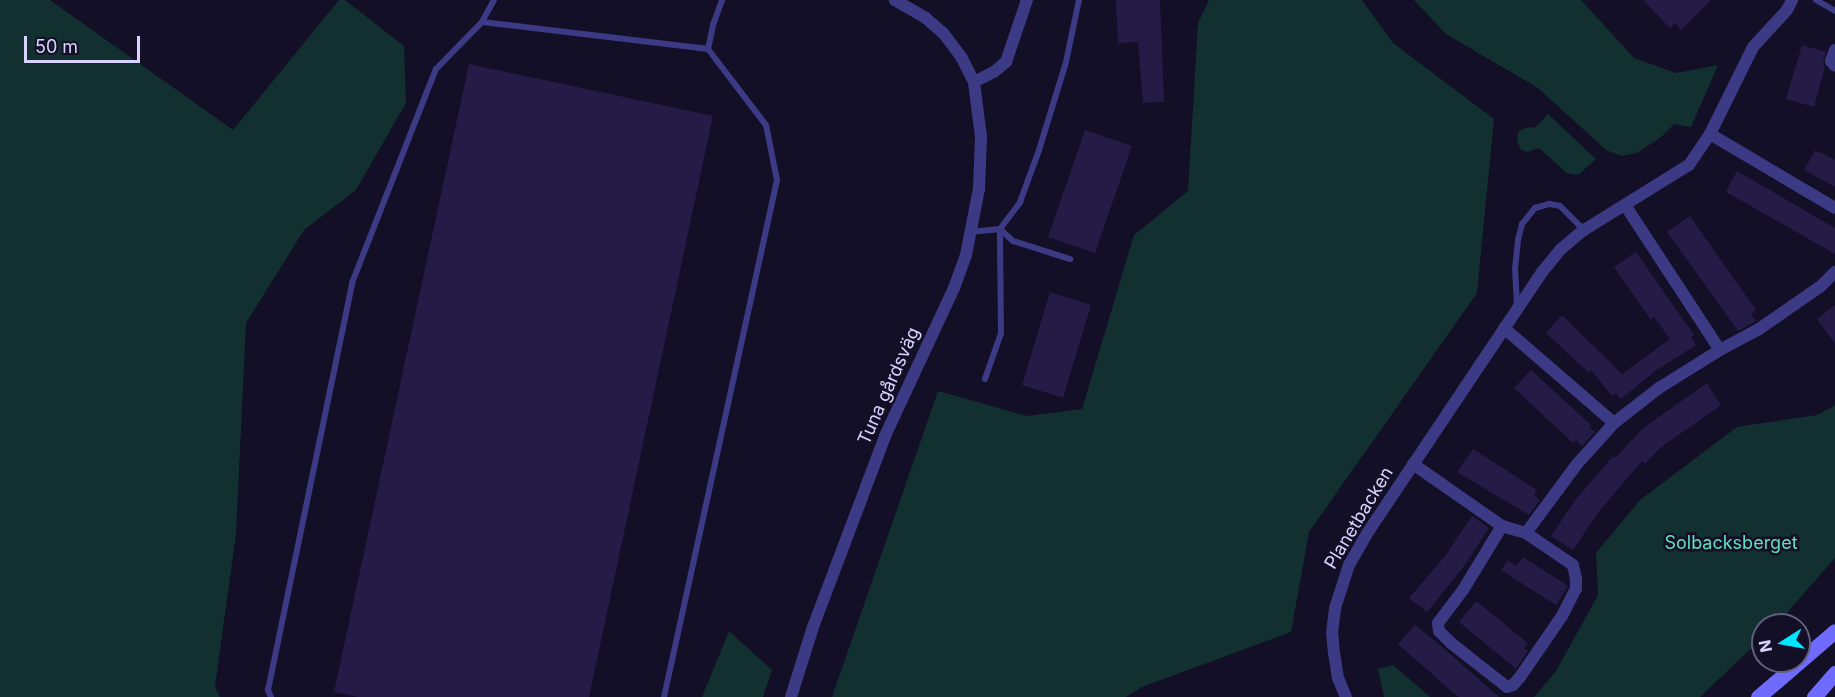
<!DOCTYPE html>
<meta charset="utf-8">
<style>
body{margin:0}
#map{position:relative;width:1835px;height:697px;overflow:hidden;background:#130f26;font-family:Inter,sans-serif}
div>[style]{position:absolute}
.green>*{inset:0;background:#12302f}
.building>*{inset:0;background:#241b47}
.lane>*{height:6px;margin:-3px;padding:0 3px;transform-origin:3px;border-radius:3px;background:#3d3a85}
.street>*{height:12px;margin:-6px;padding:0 6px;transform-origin:6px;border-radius:6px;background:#3d3a85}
.secondary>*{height:15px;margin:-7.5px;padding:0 7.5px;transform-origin:7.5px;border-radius:7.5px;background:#6f6bff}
span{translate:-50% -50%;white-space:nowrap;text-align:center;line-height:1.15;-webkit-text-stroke:5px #130f26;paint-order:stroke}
.street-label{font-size:18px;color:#d9d4ff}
.park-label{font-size:18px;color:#5fe0c0}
.north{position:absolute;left:1751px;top:613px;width:60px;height:60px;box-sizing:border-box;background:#130f26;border:2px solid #625e7d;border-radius:50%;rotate:259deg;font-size:16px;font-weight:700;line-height:24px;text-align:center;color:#d9d4ff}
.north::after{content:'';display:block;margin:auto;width:21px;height:27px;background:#00e5ff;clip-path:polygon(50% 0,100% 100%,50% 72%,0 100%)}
.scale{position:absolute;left:24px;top:36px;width:116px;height:27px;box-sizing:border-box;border:3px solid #d9d4ff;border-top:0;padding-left:8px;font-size:18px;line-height:21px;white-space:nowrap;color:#d9d4ff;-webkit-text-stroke:4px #130f26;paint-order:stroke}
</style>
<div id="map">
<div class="green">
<div style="clip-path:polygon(0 0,50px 0,233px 130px,339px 0,345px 0,404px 46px,406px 103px,356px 190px,304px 230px,246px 323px,236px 534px,215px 687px,220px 697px,0 697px)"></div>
<div style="clip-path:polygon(1209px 0,1362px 0,1393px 43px,1494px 119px,1477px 293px,1309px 532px,1291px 632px,1142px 687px,1126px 697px,832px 697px,938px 391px,1027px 416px,1082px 409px,1134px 235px,1188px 191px,1198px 23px)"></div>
<div style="clip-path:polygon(1414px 0,1581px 0,1634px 58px,1676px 73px,1718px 65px,1691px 127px,1674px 124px,1661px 137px,1637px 153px,1621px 156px,1606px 150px,1538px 88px,1446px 34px)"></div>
<div style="clip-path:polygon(1548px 114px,1596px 159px,1578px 175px,1567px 173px,1539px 148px,1528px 152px,1521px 150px,1517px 142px,1518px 132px,1525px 128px,1536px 127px)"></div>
<div style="clip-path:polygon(1835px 405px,1835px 558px,1776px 625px,1763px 625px,1763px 637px,1700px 697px,1534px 697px,1556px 671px,1598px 595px,1596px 553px,1640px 500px,1737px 427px,1817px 415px)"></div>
<div style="clip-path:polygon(729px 631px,772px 670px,763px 697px,702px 697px)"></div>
<div style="clip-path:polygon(1393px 665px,1430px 697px,1384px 697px,1378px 669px)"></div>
</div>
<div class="building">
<div style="clip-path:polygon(1116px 0,1160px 0,1164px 102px,1143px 103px,1138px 42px,1118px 43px)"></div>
<div style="clip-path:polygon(1643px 0,1711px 0,1681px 30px,1675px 23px,1670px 28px)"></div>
<div style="clip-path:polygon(1802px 45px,1826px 52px,1823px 62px,1825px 67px,1814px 107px,1786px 99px)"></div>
<div style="clip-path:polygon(469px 64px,713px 116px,589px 697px,358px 697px,334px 692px)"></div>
<div style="clip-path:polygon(1085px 130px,1132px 146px,1095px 253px,1048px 237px)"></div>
<div style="clip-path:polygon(1815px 150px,1835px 160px,1835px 187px,1804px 170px)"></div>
<div style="clip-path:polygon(1737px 171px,1835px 228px,1835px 254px,1726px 192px)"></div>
<div style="clip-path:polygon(1690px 216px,1756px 310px,1751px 314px,1756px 321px,1738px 331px,1667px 232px)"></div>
<div style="clip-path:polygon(1636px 252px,1694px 335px,1691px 337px,1696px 345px,1655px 371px,1621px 399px,1615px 393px,1612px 396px,1591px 370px,1589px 373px,1546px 333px,1562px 315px,1622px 374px,1670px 339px,1654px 317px,1651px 320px,1614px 267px)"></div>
<div style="clip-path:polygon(1050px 292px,1091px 305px,1063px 398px,1022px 385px)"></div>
<div style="clip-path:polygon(1835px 305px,1835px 344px,1817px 319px)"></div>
<div style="clip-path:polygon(1531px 370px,1591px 425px,1589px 427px,1595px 432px,1582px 446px,1576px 440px,1573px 443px,1514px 388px)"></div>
<div style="clip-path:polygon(1707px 383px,1721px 405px,1660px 448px,1645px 464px,1642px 461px,1597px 514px,1573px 550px,1551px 536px,1576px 499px,1613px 456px,1615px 458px,1643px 428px)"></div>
<div style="clip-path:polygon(1473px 449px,1537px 490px,1534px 495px,1540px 500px,1529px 515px,1457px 472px)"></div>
<div style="clip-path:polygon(1472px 516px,1489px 528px,1465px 565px,1427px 612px,1409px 598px,1445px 556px)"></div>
<div style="clip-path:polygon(1523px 557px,1568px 586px,1556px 605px,1501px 570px,1508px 560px,1516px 566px)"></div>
<div style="clip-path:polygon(1476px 601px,1528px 643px,1524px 648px,1528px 651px,1516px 669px,1459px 622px)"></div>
<div style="clip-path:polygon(1415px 625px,1434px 640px,1499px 697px,1459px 697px,1450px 690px,1398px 644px)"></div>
</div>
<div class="lane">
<div style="left:494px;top:0;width:25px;rotate:119deg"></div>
<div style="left:482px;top:22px;width:228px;rotate:6.8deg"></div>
<div style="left:708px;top:49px;width:96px;rotate:52.7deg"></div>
<div style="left:766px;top:125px;width:56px;rotate:78.7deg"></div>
<div style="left:777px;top:180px;width:529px;rotate:102.33deg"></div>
<div style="left:1816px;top:0;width:22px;rotate:30deg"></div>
<div style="left:708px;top:49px;width:25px;rotate:-78deg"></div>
<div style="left:713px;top:25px;width:27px;rotate:-70deg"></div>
<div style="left:971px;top:232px;width:29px;rotate:-6deg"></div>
<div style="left:1000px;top:229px;width:18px;rotate:43deg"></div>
<div style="left:1013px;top:241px;width:60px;rotate:17.5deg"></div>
<div style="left:1517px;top:306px;width:37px;rotate:-93deg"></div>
<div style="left:1515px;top:269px;width:29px;rotate:-84deg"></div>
<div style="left:1518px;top:240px;width:16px;rotate:-76deg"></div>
<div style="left:1522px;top:224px;width:21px;rotate:-51deg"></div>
<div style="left:1535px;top:208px;width:15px;rotate:-16deg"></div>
<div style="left:1549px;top:204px;width:11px;rotate:10deg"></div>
<div style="left:1560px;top:206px;width:34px;rotate:45deg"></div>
<div style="left:985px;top:379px;width:49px;rotate:-70.8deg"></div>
<div style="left:1001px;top:333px;width:104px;rotate:-90.6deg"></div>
<div style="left:1000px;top:229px;width:34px;rotate:-53deg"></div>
<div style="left:1020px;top:202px;width:55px;rotate:-69.9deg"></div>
<div style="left:1039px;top:150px;width:92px;rotate:-72.9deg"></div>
<div style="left:1066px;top:62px;width:63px;rotate:-78.2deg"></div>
<div style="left:271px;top:697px;width:8px;rotate:-113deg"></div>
<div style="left:268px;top:690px;width:416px;rotate:-78.3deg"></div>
<div style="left:352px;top:283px;width:230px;rotate:-68.6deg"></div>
<div style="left:436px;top:69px;width:66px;rotate:-45.6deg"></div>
</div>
<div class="street">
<div style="left:1835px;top:50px;width:12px;rotate:110deg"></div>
<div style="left:1831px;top:61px;width:6px;rotate:51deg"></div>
<div style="left:974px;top:82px;width:22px;rotate:-27deg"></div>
<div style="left:994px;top:72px;width:16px;rotate:-40deg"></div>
<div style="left:1006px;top:62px;width:65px;rotate:-71.3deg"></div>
<div style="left:1710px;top:134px;width:145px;rotate:30.6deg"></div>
<div style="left:1625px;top:205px;width:173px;rotate:56.8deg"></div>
<div style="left:1720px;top:350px;width:44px;rotate:-28.3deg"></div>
<div style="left:1759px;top:329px;width:75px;rotate:-34.7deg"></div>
<div style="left:1821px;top:286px;width:20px;rotate:-45deg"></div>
<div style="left:1504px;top:328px;width:145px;rotate:40.8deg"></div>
<div style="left:1413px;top:464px;width:108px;rotate:34.9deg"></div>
<div style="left:1502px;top:526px;width:75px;rotate:121.4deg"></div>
<div style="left:1463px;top:590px;width:41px;rotate:127.1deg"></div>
<div style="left:1438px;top:623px;width:8px;rotate:83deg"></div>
<div style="left:1439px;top:631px;width:17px;rotate:45deg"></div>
<div style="left:1451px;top:643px;width:71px;rotate:38.2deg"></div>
<div style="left:1507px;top:687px;width:6px;rotate:-18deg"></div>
<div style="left:1513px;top:685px;width:11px;rotate:-49deg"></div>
<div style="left:1520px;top:677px;width:74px;rotate:-55.5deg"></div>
<div style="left:1562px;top:616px;width:30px;rotate:-63deg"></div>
<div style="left:1576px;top:589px;width:10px;rotate:-90deg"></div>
<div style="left:1576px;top:579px;width:14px;rotate:-102deg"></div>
<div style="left:1573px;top:565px;width:57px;rotate:-145.8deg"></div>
<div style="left:1526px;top:533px;width:25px;rotate:-164deg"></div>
<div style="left:1526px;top:533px;width:86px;rotate:-53.5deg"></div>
<div style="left:1577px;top:464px;width:55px;rotate:-47.9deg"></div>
<div style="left:1614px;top:423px;width:57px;rotate:-37.9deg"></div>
<div style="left:1659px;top:388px;width:72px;rotate:-31.9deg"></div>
<div style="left:791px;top:697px;width:73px;rotate:-72.6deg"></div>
<div style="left:813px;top:627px;width:204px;rotate:-69.3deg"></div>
<div style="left:885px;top:436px;width:163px;rotate:-65deg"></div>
<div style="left:954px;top:288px;width:35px;rotate:-70deg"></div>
<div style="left:966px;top:255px;width:67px;rotate:-78.9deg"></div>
<div style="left:979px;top:189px;width:52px;rotate:-87.8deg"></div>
<div style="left:981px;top:137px;width:55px;rotate:-97.3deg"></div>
<div style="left:974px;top:82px;width:27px;rotate:-117deg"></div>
<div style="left:962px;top:58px;width:31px;rotate:-127deg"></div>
<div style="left:943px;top:33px;width:23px;rotate:-139deg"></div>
<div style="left:926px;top:18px;width:36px;rotate:-150deg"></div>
<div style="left:1346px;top:697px;width:21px;rotate:-113deg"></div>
<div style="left:1338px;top:678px;width:24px;rotate:-99deg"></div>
<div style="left:1334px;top:654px;width:21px;rotate:-95deg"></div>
<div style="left:1332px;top:633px;width:25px;rotate:-83deg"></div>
<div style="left:1335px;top:608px;width:45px;rotate:-72deg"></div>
<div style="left:1349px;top:565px;width:38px;rotate:-60deg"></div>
<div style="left:1368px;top:532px;width:314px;rotate:-56.2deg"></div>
<div style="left:1543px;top:271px;width:28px;rotate:-51deg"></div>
<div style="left:1561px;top:249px;width:30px;rotate:-40deg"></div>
<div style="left:1584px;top:230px;width:123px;rotate:-31.8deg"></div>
<div style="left:1689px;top:165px;width:37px;rotate:-56deg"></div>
<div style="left:1710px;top:134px;width:97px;rotate:-63.7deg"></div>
<div style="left:1753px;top:47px;width:50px;rotate:-47.4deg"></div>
<div style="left:1787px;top:10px;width:11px;rotate:-63deg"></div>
</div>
<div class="secondary">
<div style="left:1758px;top:697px;width:101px;rotate:-40.6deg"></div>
<div style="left:1814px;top:697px;width:32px;rotate:-49deg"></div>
</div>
<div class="street-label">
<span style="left:889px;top:386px;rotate:-66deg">Tuna gårdsväg</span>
<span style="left:1359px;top:518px;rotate:-59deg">Planetbacken</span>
</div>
<div class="park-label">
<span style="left:1731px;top:543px">Solbacksberget</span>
</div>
<div class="north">N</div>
<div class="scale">50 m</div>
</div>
